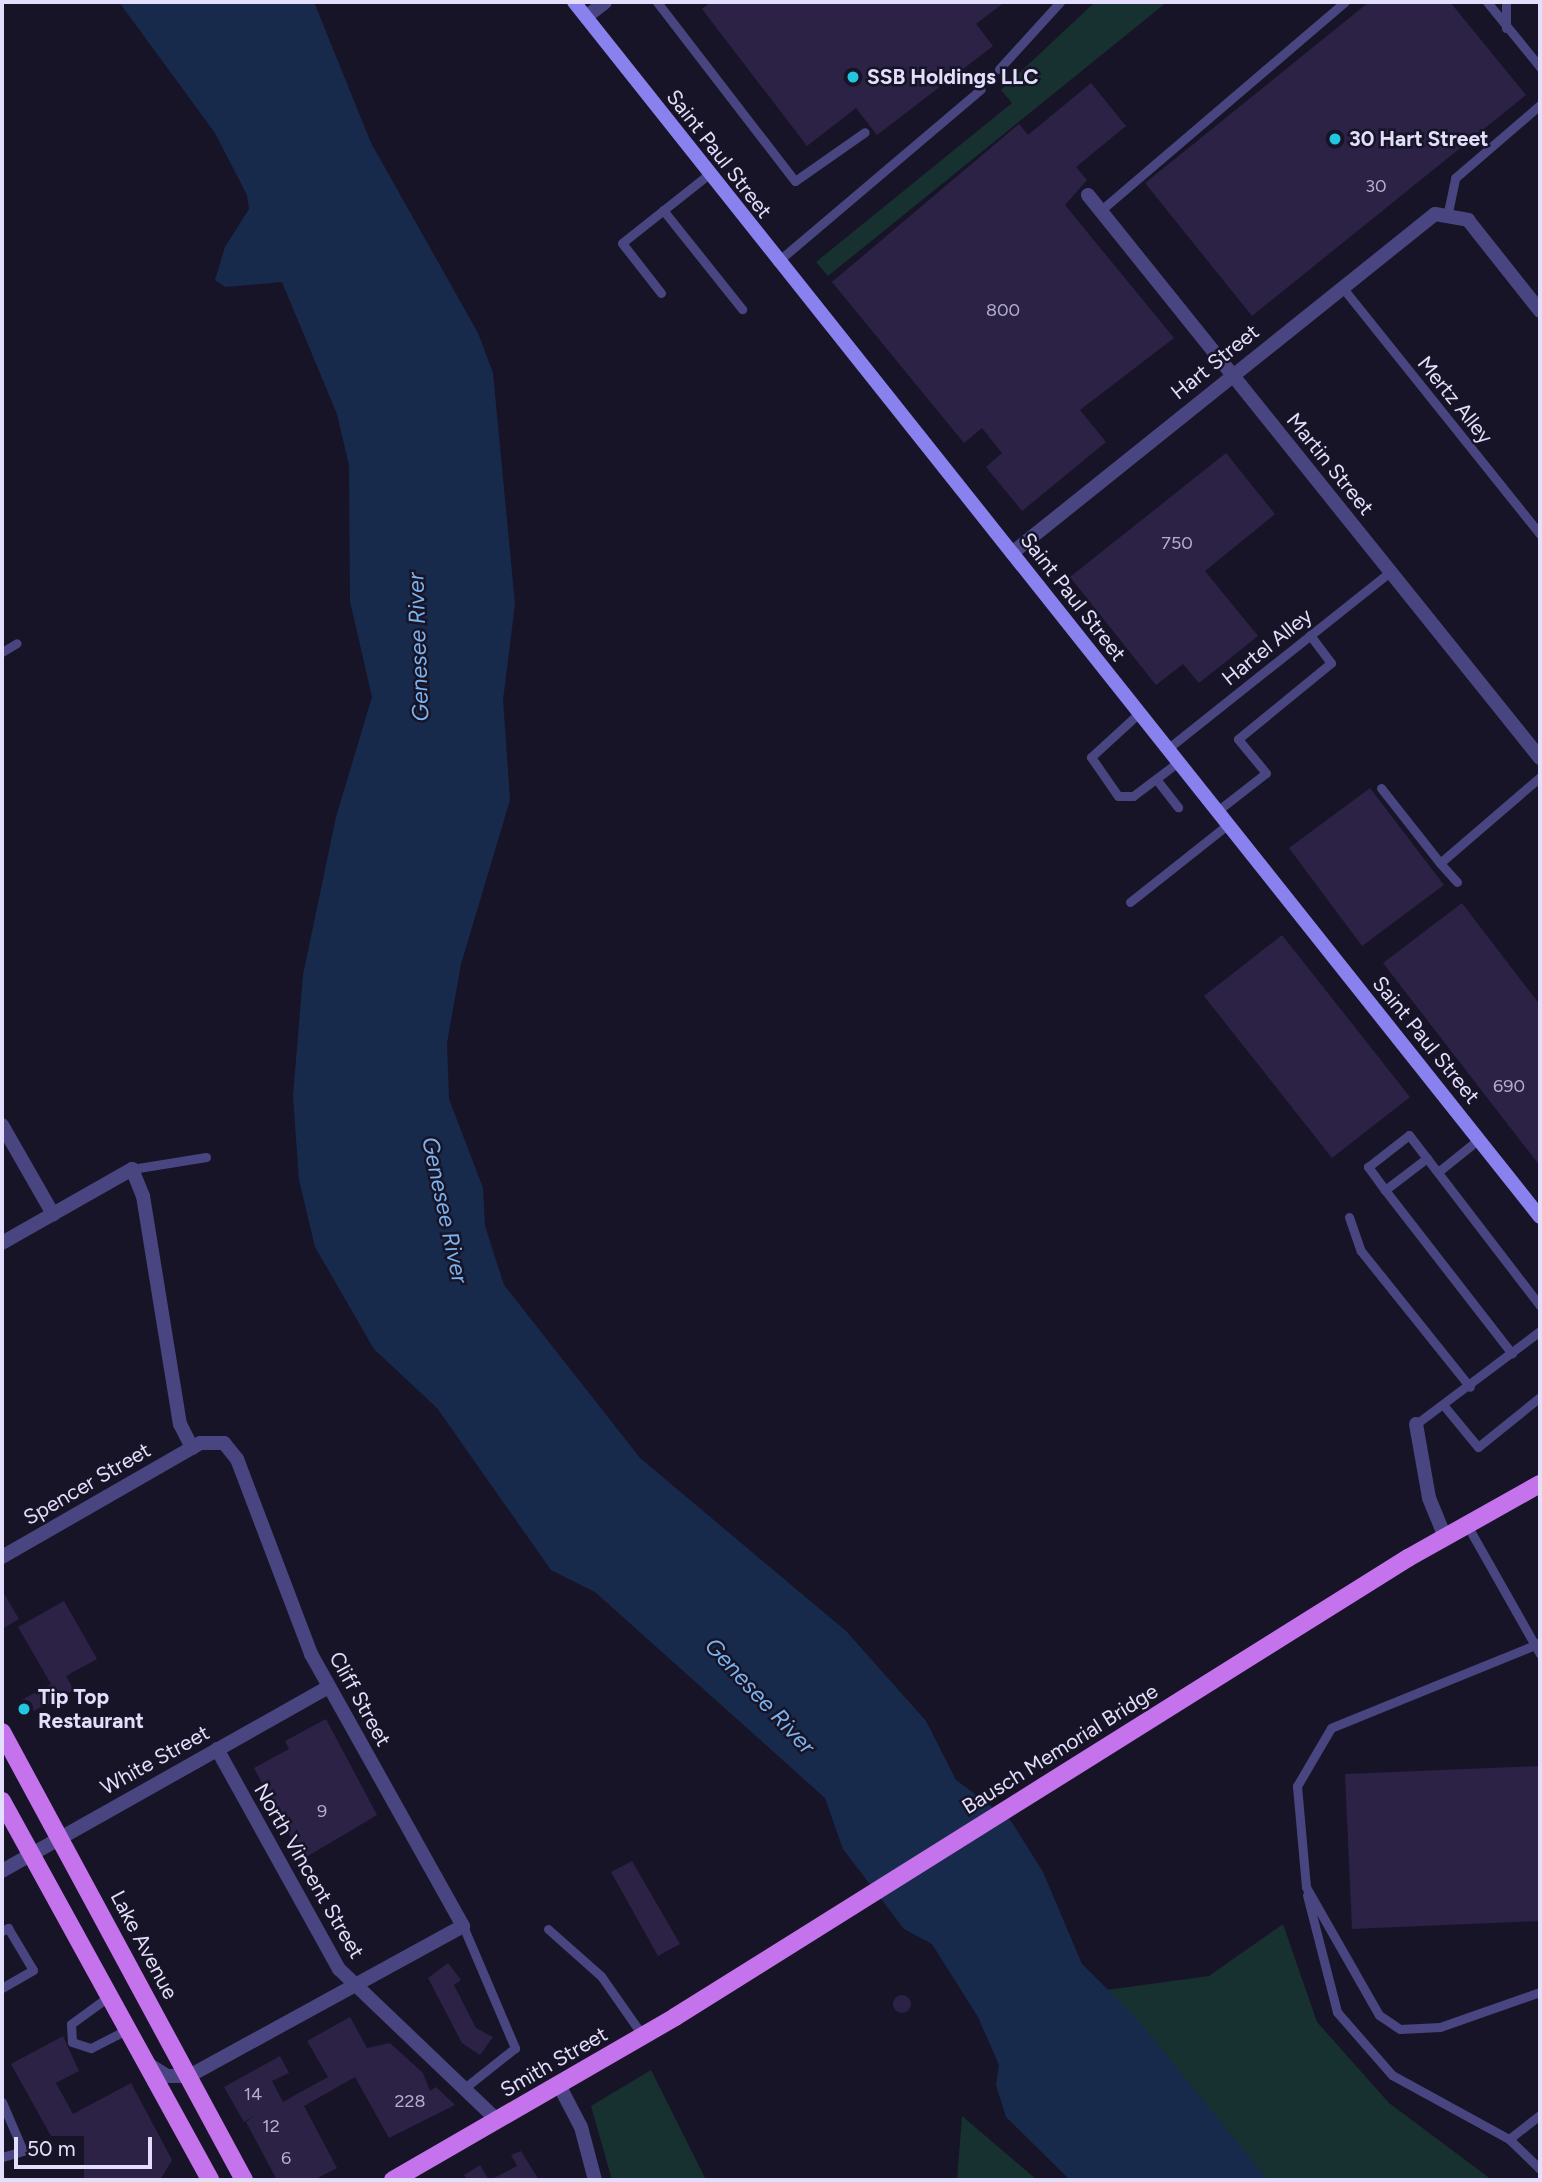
<!DOCTYPE html>
<style>
body{margin:0}
#map{position:relative;width:1542px;height:2182px;overflow:hidden;background:#181427;font-family:Figtree,sans-serif}
div>[style]{position:absolute}
.green>*{inset:0;background:#173030}
.water>*{inset:0;background:#182a4b}
.building>*{inset:0;background:#2b2245}
.round{border-radius:50%}
.service>*{height:9px;margin:-4.5px;padding:0 4.5px;transform-origin:4.5px;border-radius:4.5px;background:#494580}
.minor>*{height:14px;margin:-7px;padding:0 7px;transform-origin:7px;border-radius:7px;background:#494580}
.tertiary>*{height:14px;margin:-7px;padding:0 7px;transform-origin:7px;border-radius:7px;background:#494580}
.secondary>*{height:14px;margin:-7px;padding:0 7px;transform-origin:7px;border-radius:7px;background:#8981ee}
.primary>*{height:18px;margin:-9px;padding:0 9px;transform-origin:9px;border-radius:9px;background:#c473ec}
.dots>*{width:19px;height:19px;translate:-50% -50%;box-sizing:border-box;border:4px solid #181427;border-radius:50%}
span{translate:-50% -50%;white-space:nowrap;text-align:center;line-height:1.15;-webkit-text-stroke:5px #181427;paint-order:stroke}
.number-label{font-size:18px;color:#b4afce}
.number-label span{-webkit-text-stroke-width:0}
.poi-label{font-size:21px;color:#e2defb;font-weight:700}
.left{translate:0 -50%;text-align:left}
.street-label{font-size:21px;color:#e2defb}
.water-label{font-size:23px;color:#7ab3ed;font-style:italic}
.frame{position:absolute;inset:0;border:4px solid #e2defb;pointer-events:none}
.scale{position:absolute;left:14px;top:2137px;width:138px;height:32px;box-sizing:border-box;border:4px solid #e2defb;border-top:0;padding-left:9px;font-size:21px;line-height:24px;white-space:nowrap;color:#e2defb;-webkit-text-stroke:5px #181427;paint-order:stroke}
</style>
<div id="map">
<div class="green">
<div style="clip-path:polygon(1095px 2px,1167px 2px,828px 276px,816px 262px,1012px 103px,1001px 90px)"></div>
<div style="clip-path:polygon(1283px 1924px,1317px 2022px,1389px 2103px,1492px 2180px,1268px 2180px,1106px 1990px,1209px 1976px)"></div>
<div style="clip-path:polygon(651px 2070px,706px 2180px,612px 2180px,591px 2106px)"></div>
<div style="clip-path:polygon(962px 2116px,1037px 2180px,957px 2180px)"></div>
</div>
<div class="water">
<div style="clip-path:polygon(119px 2px,314px 2px,371px 143px,478px 333px,493px 373px,515px 604px,503px 700px,510px 800px,461px 964px,447px 1043px,449px 1099px,483px 1188px,485px 1226px,504px 1285px,640px 1458px,846px 1631px,926px 1721px,956px 1780px,1011px 1821px,1043px 1872px,1082px 1964px,1138px 2020px,1268px 2180px,1070px 2180px,1006px 2117px,996px 2085px,999px 2065px,978px 2017px,932px 1944px,904px 1929px,843px 1849px,825px 1798px,595px 1592px,551px 1570px,437px 1408px,374px 1349px,315px 1247px,299px 1180px,293px 1096px,303px 975px,336px 817px,372px 697px,350px 601px,349px 465px,337px 414px,282px 282px,225px 287px,215px 280px,225px 247px,249px 209px,247px 195px,215px 133px)"></div>
</div>
<div class="building">
<div style="clip-path:polygon(711px 2px,1005px 2px,976px 24px,993px 46px,877px 135px,856px 108px,807px 146px,702px 9px)"></div>
<div style="clip-path:polygon(1369px 2px,1450px 2px,1526px 95px,1252px 316px,1145px 183px)"></div>
<div style="clip-path:polygon(1091px 83px,1126px 126px,1076px 167px,1087px 180px,1065px 205px,1174px 338px,1080px 410px,1106px 442px,1022px 511px,986px 467px,1002px 453px,982px 428px,964px 443px,832px 282px,1019px 124px,1028px 135px)"></div>
<div style="clip-path:polygon(1226px 453px,1275px 514px,1205px 571px,1258px 636px,1199px 683px,1183px 664px,1156px 685px,1070px 577px)"></div>
<div style="clip-path:polygon(1370px 788px,1444px 885px,1362px 946px,1289px 848px)"></div>
<div style="clip-path:polygon(1462px 903px,1540px 1005px,1540px 1166px,1383px 963px)"></div>
<div style="clip-path:polygon(1282px 935px,1410px 1097px,1332px 1158px,1204px 996px)"></div>
<div style="clip-path:polygon(2px 1590px,19px 1619px,2px 1629px)"></div>
<div style="clip-path:polygon(64px 1601px,97px 1659px,66px 1676px,74px 1690px,24px 1716px,16px 1703px,51px 1684px,18px 1627px)"></div>
<div style="clip-path:polygon(326px 1719px,377px 1815px,303px 1859px,254px 1768px,289px 1749px,285px 1741px)"></div>
<div style="clip-path:polygon(1540px 1766px,1540px 1921px,1352px 1929px,1345px 1774px)"></div>
<div style="clip-path:polygon(632px 1861px,680px 1944px,658px 1956px,611px 1872px)"></div>
<div style="clip-path:polygon(448px 1963px,461px 1980px,454px 1985px,476px 2028px,493px 2037px,480px 2055px,462px 2043px,428px 1978px)"></div>
<div class="round" style="left:893px;top:1995px;width:18px;height:18px"></div>
<div style="clip-path:polygon(350px 2017px,367px 2048px,390px 2043px,423px 2073px,430px 2091px,436px 2087px,455px 2105px,389px 2138px,355px 2077px,304px 2106px,337px 2168px,314px 2180px,277px 2180px,246px 2122px,256px 2115px,244px 2122px,224px 2087px,280px 2056px,289px 2073px,272px 2081px,283px 2102px,297px 2094px,328px 2077px,307px 2041px)"></div>
<div style="clip-path:polygon(63px 2036px,79px 2071px,56px 2083px,73px 2114px,131px 2083px,172px 2160px,160px 2180px,84px 2180px,84px 2136px,51px 2136px,11px 2064px)"></div>
<div style="clip-path:polygon(521px 2151px,539px 2180px,490px 2180px,517px 2166px,511px 2155px)"></div>
<div style="clip-path:polygon(480px 2165px,489px 2180px,468px 2180px,464px 2175px)"></div>
</div>
<div class="service">
<div style="left:657px;top:2px;width:226px;rotate:52.4deg"></div>
<div style="left:795px;top:181px;width:85px;rotate:-35deg"></div>
<div style="left:1487px;top:2px;width:84px;rotate:50.8deg"></div>
<div style="left:1506px;top:2px;width:26px;rotate:90deg"></div>
<div style="left:999px;top:69px;width:91px;rotate:-47.7deg"></div>
<div style="left:663px;top:210px;width:127px;rotate:51.4deg"></div>
<div style="left:1100px;top:211px;width:322px;rotate:-40.5deg"></div>
<div style="left:1448px;top:212px;width:35px;rotate:-78deg"></div>
<div style="left:1455px;top:178px;width:112px;rotate:-40.7deg"></div>
<div style="left:777px;top:262px;width:267px;rotate:-40.3deg"></div>
<div style="left:1342px;top:287px;width:317px;rotate:51.3deg"></div>
<div style="left:661px;top:293px;width:63px;rotate:-128deg"></div>
<div style="left:622px;top:243px;width:111px;rotate:-38.4deg"></div>
<div style="left:2px;top:652px;width:17px;rotate:-31deg"></div>
<div style="left:1138px;top:714px;width:64px;rotate:137.5deg"></div>
<div style="left:1091px;top:757px;width:47px;rotate:55.3deg"></div>
<div style="left:1118px;top:796px;width:15px"></div>
<div style="left:1133px;top:796px;width:55px;rotate:-36.9deg"></div>
<div style="left:1166px;top:750px;width:286px;rotate:-38.5deg"></div>
<div style="left:1156px;top:779px;width:36px;rotate:52deg"></div>
<div style="left:1381px;top:788px;width:95px;rotate:51.8deg"></div>
<div style="left:1216px;top:812px;width:63px;rotate:-38deg"></div>
<div style="left:1266px;top:773px;width:44px;rotate:-129.5deg"></div>
<div style="left:1238px;top:739px;width:120px;rotate:-39.3deg"></div>
<div style="left:1331px;top:663px;width:35px;rotate:-127deg"></div>
<div style="left:1457px;top:882px;width:25px;rotate:-132deg"></div>
<div style="left:1440px;top:863px;width:132px;rotate:-40.7deg"></div>
<div style="left:1130px;top:902px;width:124px;rotate:-38.4deg"></div>
<div style="left:1427px;top:1158px;width:53px;rotate:142.7deg"></div>
<div style="left:1385px;top:1190px;width:207px;rotate:52.2deg"></div>
<div style="left:132px;top:1169px;width:75px;rotate:-9.2deg"></div>
<div style="left:1438px;top:1172px;width:53px;rotate:-38.8deg"></div>
<div style="left:1385px;top:1190px;width:29px;rotate:-126deg"></div>
<div style="left:1368px;top:1167px;width:52px;rotate:-38deg"></div>
<div style="left:1409px;top:1135px;width:215px;rotate:52.5deg"></div>
<div style="left:1349px;top:1217px;width:36px;rotate:71deg"></div>
<div style="left:1361px;top:1251px;width:174px;rotate:51.3deg"></div>
<div style="left:1445px;top:1407px;width:52px;rotate:50.5deg"></div>
<div style="left:1478px;top:1447px;width:80px;rotate:-38.9deg"></div>
<div style="left:1416px;top:1424px;width:155px;rotate:-36.9deg"></div>
<div style="left:1467px;top:1525px;width:138px;rotate:60.5deg"></div>
<div style="left:1535px;top:1645px;width:6px;rotate:-31deg"></div>
<div style="left:1540px;top:1654px;width:10px;rotate:-119deg"></div>
<div style="left:1535px;top:1645px;width:220px;rotate:157.9deg"></div>
<div style="left:1331px;top:1728px;width:67px;rotate:120.4deg"></div>
<div style="left:1297px;top:1786px;width:101px;rotate:84.9deg"></div>
<div style="left:1306px;top:1887px;width:147px;rotate:60.3deg"></div>
<div style="left:1379px;top:2015px;width:25px;rotate:34deg"></div>
<div style="left:1400px;top:2029px;width:40px;rotate:-2.9deg"></div>
<div style="left:1440px;top:2027px;width:106px;rotate:-19.3deg"></div>
<div style="left:1307px;top:1895px;width:121px;rotate:75.6deg"></div>
<div style="left:1337px;top:2012px;width:84px;rotate:48.9deg"></div>
<div style="left:1392px;top:2075px;width:133px;rotate:28.7deg"></div>
<div style="left:1509px;top:2139px;width:43px;rotate:44.1deg"></div>
<div style="left:463px;top:1926px;width:133px;rotate:66.9deg"></div>
<div style="left:515px;top:2048px;width:61px;rotate:141.6deg"></div>
<div style="left:548px;top:1929px;width:71px;rotate:41.6deg"></div>
<div style="left:601px;top:1976px;width:73px;rotate:55deg"></div>
<div style="left:2px;top:1931px;width:7px;rotate:-27deg"></div>
<div style="left:8px;top:1928px;width:49px;rotate:59.2deg"></div>
<div style="left:33px;top:1970px;width:36px;rotate:150deg"></div>
<div style="left:108px;top:1997px;width:46px;rotate:143.9deg"></div>
<div style="left:71px;top:2024px;width:18px;rotate:87deg"></div>
<div style="left:72px;top:2042px;width:20px;rotate:18deg"></div>
<div style="left:91px;top:2048px;width:39px;rotate:-27deg"></div>
<div style="left:2px;top:2102px;width:53px;rotate:66.8deg"></div>
<div style="left:23px;top:2151px;width:22px;rotate:164deg"></div>
<div style="left:1509px;top:2139px;width:39px;rotate:-38deg"></div>
</div>
<div class="minor">
<div style="left:586px;top:17px;width:24px;rotate:-38deg"></div>
<div style="left:1088px;top:195px;width:722px;rotate:51.24deg"></div>
<div style="left:1012px;top:553px;width:542px;rotate:-38.71deg"></div>
<div style="left:1435px;top:214px;width:34px;rotate:10deg"></div>
<div style="left:1468px;top:220px;width:116px;rotate:51.6deg"></div>
<div style="left:2px;top:1125px;width:103px;rotate:60.2deg"></div>
<div style="left:2px;top:1243px;width:150px;rotate:-29.6deg"></div>
<div style="left:132px;top:1169px;width:29px;rotate:68deg"></div>
<div style="left:143px;top:1196px;width:231px;rotate:80.8deg"></div>
<div style="left:180px;top:1424px;width:27px;rotate:63deg"></div>
<div style="left:1416px;top:1424px;width:75px;rotate:80deg"></div>
<div style="left:1429px;top:1498px;width:42px;rotate:67.7deg"></div>
<div style="left:2px;top:1557px;width:228px;rotate:-29.9deg"></div>
<div style="left:200px;top:1443px;width:24px"></div>
<div style="left:224px;top:1443px;width:21px;rotate:51deg"></div>
<div style="left:237px;top:1459px;width:209px;rotate:69.2deg"></div>
<div style="left:311px;top:1654px;width:312px;rotate:60.8deg"></div>
<div style="left:463px;top:1926px;width:312px;rotate:151.3deg"></div>
<div style="left:189px;top:2076px;width:22px;rotate:180deg"></div>
<div style="left:167px;top:2076px;width:25px;rotate:-148deg"></div>
<div style="left:217px;top:1749px;width:252px;rotate:61deg"></div>
<div style="left:339px;top:1969px;width:220px;rotate:43.7deg"></div>
<div style="left:2px;top:1871px;width:375px;rotate:-29.4deg"></div>
</div>
<div class="tertiary">
<div style="left:559px;top:2085px;width:47px;rotate:62.4deg"></div>
<div style="left:581px;top:2127px;width:55px;rotate:75.2deg"></div>
</div>
<div class="secondary">
<div style="left:574px;top:2px;width:1552px;rotate:51.51deg"></div>
</div>
<div class="primary">
<div style="left:2px;top:1732px;width:509px;rotate:61.62deg"></div>
<div style="left:2px;top:1801px;width:432px;rotate:61.2deg"></div>
<div style="left:393px;top:2180px;width:326px;rotate:-30deg"></div>
<div style="left:675px;top:2017px;width:865px;rotate:-32.05deg"></div>
<div style="left:1408px;top:1558px;width:151px;rotate:-29.3deg"></div>
</div>
<div class="dots">
<div style="left:853px;top:77px;background:#23c6e1"></div>
<div style="left:1335px;top:139px;background:#23c6e1"></div>
<div style="left:24px;top:1709px;background:#23c6e1"></div>
</div>
<div class="number-label">
<span style="left:1376px;top:186px">30</span>
<span style="left:1003px;top:310px">800</span>
<span style="left:1177px;top:543px">750</span>
<span style="left:1509px;top:1086px">690</span>
<span style="left:322px;top:1811px">9</span>
<span style="left:253px;top:2094px">14</span>
<span style="left:410px;top:2101px">228</span>
<span style="left:271px;top:2126px">12</span>
<span style="left:286px;top:2158px">6</span>
</div>
<div class="poi-label">
<span class="left" style="left:867px;top:77px">SSB Holdings LLC</span>
<span class="left" style="left:1349px;top:139px">30 Hart Street</span>
<span class="left" style="left:38px;top:1709px">Tip Top<br>Restaurant</span>
</div>
<div class="street-label">
<span style="left:719px;top:154px;rotate:52deg">Saint Paul Street</span>
<span style="left:1215px;top:362px;rotate:-39deg">Hart Street</span>
<span style="left:1455px;top:400px;rotate:51deg">Mertz Alley</span>
<span style="left:1330px;top:464px;rotate:51deg">Martin Street</span>
<span style="left:1073px;top:597px;rotate:52deg">Saint Paul Street</span>
<span style="left:1267px;top:647px;rotate:-39deg">Hartel Alley</span>
<span style="left:1426px;top:1040px;rotate:51deg">Saint Paul Street</span>
<span style="left:87px;top:1484px;rotate:-30deg">Spencer Street</span>
<span style="left:360px;top:1699px;rotate:61deg">Cliff Street</span>
<span style="left:1060px;top:1749px;rotate:-32deg">Bausch Memorial Bridge</span>
<span style="left:155px;top:1760px;rotate:-29deg">White Street</span>
<span style="left:309px;top:1871px;rotate:60deg">North Vincent Street</span>
<span style="left:144px;top:1945px;rotate:62deg">Lake Avenue</span>
<span style="left:554px;top:2062px;rotate:-30deg">Smith Street</span>
</div>
<div class="water-label">
<span style="left:418px;top:647px;rotate:-92deg">Genesee River</span>
<span style="left:445px;top:1210px;rotate:78deg">Genesee River</span>
<span style="left:760px;top:1696px;rotate:47deg">Genesee River</span>
</div>
<div class="frame"></div>
<div class="scale">50 m</div>
</div>
